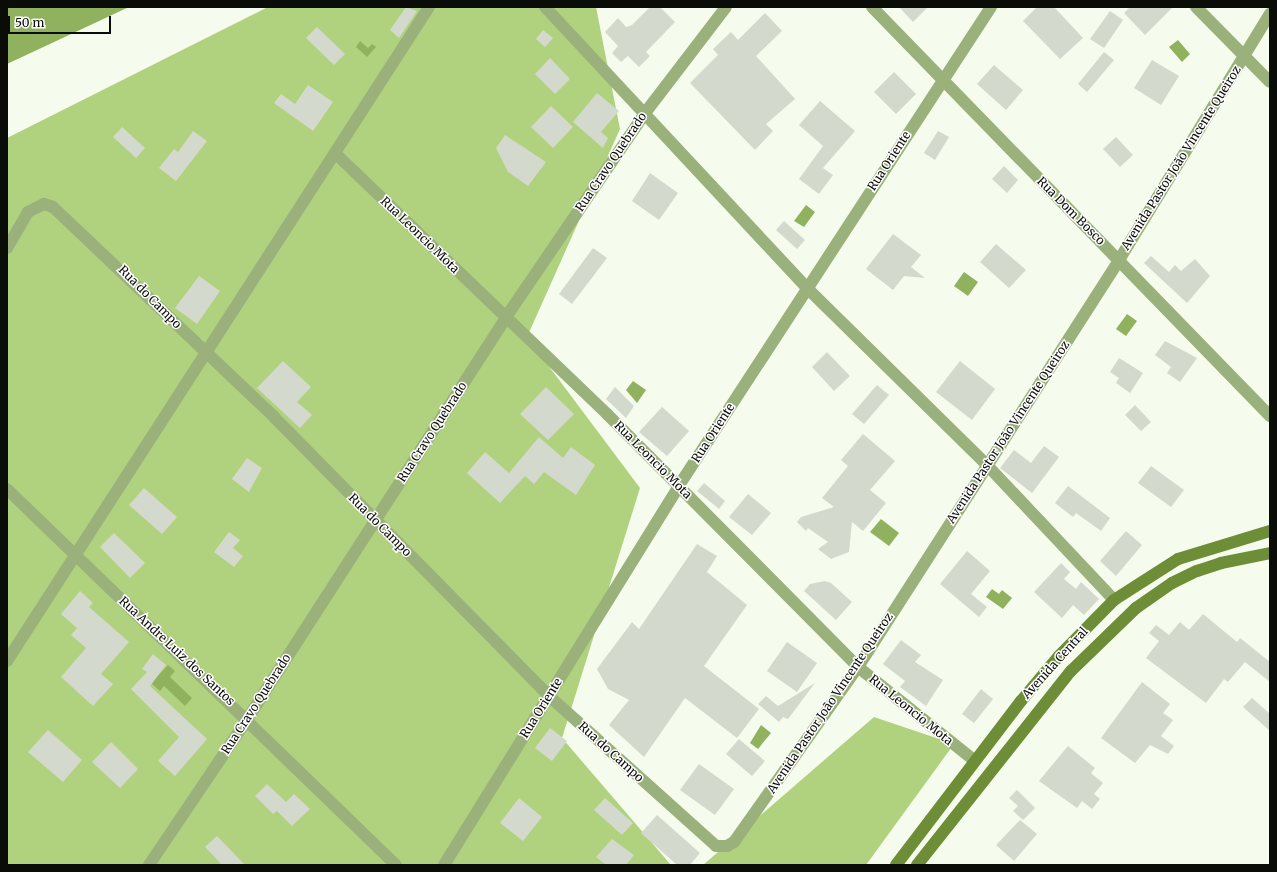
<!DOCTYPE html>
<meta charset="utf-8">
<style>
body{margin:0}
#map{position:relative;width:1277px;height:872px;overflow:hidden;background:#f5fced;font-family:Merriweather,serif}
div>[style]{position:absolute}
.forest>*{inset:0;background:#b0d27e}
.water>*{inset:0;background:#90b15e}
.building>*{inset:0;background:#d3d9cc}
.minor>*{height:12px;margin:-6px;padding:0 6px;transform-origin:6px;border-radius:6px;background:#9ab17b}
.secondary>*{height:12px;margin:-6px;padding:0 6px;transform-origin:6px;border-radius:6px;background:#6d8d37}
span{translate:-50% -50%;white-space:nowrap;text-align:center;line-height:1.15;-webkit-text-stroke:3px #fff;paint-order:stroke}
.street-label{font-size:12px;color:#0a0c08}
.frame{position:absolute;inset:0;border:8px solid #0a0c08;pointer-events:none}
.scale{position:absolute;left:8px;top:16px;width:103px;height:18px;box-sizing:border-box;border:2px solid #0a0c08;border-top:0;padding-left:5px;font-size:12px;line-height:14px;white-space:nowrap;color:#0a0c08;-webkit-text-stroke:3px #fff;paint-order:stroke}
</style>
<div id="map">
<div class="forest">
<div style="clip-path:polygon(268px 7px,596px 7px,620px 129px,527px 337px,640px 488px,562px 738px,671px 865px,7px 865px,7px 138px)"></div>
<div style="clip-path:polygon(874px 717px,954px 744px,866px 865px,703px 865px)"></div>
</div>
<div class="water">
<div style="clip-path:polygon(7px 7px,129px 7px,7px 64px)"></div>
<div style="clip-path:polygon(1178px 40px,1190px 54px,1182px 62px,1169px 47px)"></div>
<div style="clip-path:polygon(360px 41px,368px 48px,372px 44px,376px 47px,367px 57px,356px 47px)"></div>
<div style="clip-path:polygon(806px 205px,815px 212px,804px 227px,794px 221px)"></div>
<div style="clip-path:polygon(964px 272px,978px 282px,968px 296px,954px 286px)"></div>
<div style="clip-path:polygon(1127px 314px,1137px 321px,1126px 336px,1116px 329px)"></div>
<div style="clip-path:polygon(633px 381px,646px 390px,637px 403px,626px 390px)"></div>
<div style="clip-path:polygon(881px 519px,899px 533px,889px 546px,870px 532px)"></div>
<div style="clip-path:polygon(992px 589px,999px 594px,1002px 590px,1012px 598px,1003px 609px,986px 597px)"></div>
<div style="clip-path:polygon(168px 665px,175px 671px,170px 677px,192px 698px,185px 706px,164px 686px,160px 691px,151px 683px)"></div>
<div style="clip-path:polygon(761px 725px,771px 733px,758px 749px,750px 743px)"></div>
</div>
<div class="building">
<div style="clip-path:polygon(406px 7px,417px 11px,399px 38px,390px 30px)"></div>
<div style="clip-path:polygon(650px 7px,660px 7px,675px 22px,646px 52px,650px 56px,639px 67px,628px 56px,621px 62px,612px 53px,618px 46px,605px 32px,618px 18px,626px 27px,632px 25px)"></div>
<div style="clip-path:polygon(899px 7px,928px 7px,913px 22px)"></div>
<div style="clip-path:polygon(1037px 7px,1054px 7px,1083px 38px,1060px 59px,1023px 21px)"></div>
<div style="clip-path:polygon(1130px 7px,1173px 7px,1145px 35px,1124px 13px)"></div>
<div style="clip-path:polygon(1110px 11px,1123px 20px,1104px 48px,1090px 39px)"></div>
<div style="clip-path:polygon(765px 13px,782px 31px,756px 56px,795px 99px,766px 124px,773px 131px,755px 150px,690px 83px,718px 55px,713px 49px,731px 32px,738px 40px)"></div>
<div style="clip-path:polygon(317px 27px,345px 54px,334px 65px,306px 38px)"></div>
<div style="clip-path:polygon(543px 30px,553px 38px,545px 47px,536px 39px)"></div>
<div style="clip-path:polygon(1104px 52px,1114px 60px,1087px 92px,1078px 84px)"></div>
<div style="clip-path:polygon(550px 58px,570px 79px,555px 94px,535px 74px)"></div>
<div style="clip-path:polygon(1152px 60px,1179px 76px,1161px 105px,1134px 88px)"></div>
<div style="clip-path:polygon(994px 65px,1023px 90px,1006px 110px,977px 84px)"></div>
<div style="clip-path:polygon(894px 72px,916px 94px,896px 114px,874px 92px)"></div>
<div style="clip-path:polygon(308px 85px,333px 102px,313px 131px,274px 103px,281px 94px,295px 104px)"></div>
<div style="clip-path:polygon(597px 93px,619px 111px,601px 132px,608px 138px,603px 148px,573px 122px)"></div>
<div style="clip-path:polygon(820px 101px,855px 131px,823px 168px,833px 175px,819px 194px,799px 179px,823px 146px,799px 125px)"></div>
<div style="clip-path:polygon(551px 106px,573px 127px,553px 148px,531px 127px)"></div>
<div style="clip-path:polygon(122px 127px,145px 148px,136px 158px,113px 137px)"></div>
<div style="clip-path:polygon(193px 131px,207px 141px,176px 181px,159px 168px,174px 149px,178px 152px)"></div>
<div style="clip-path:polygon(938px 131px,949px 137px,935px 160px,924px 153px)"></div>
<div style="clip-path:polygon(505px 135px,546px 162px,528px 186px,508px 172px,496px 148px)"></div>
<div style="clip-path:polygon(1116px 137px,1133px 155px,1120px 167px,1103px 149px)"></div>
<div style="clip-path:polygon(1004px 166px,1018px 180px,1007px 193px,992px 179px)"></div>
<div style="clip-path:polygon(650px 173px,678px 193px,659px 220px,632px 201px)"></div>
<div style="clip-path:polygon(784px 221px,805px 240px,797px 249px,776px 230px)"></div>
<div style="clip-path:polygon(893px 234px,921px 255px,911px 267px,925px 278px,904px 276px,893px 290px,866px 269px)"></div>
<div style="clip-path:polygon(996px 244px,1026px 270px,1009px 288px,980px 262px)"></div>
<div style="clip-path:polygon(593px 248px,607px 258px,572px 304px,559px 294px)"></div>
<div style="clip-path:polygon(1151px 256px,1169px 272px,1175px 265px,1181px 271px,1195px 259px,1210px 276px,1187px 303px,1144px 263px)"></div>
<div style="clip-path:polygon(199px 276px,220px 291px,197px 324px,175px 308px)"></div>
<div style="clip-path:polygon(1165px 341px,1197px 358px,1180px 382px,1167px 373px,1171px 367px,1155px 355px)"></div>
<div style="clip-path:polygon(827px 352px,850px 376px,834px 391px,812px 367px)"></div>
<div style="clip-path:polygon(1119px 358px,1143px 373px,1130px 393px,1116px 383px,1119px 378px,1110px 372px)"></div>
<div style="clip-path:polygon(283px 361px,311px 387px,297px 402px,312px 415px,300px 428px,257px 388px)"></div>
<div style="clip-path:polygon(960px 361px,995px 389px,972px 420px,936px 392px)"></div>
<div style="clip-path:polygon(877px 385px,889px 395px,864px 424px,852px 414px)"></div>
<div style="clip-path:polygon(546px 387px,574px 414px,548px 440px,520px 414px)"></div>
<div style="clip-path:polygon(615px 387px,634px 406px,626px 418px,606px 399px)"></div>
<div style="clip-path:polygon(1135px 405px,1151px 422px,1141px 431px,1125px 415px)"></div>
<div style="clip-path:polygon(662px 407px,689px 431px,667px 456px,639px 432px)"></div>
<div style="clip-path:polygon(863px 434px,895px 461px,870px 490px,886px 503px,863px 531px,852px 522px,849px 552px,831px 559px,818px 549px,828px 542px,808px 528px,806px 531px,797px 522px,801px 517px,834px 507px,822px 498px,848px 466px,841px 460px)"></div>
<div style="clip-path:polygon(539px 437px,563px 458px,571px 447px,595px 465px,576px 495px,544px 472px,534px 484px,525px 476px,500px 503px,467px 473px,485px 452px,509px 473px)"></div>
<div style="clip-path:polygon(1044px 446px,1059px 457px,1032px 493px,1000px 468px,1014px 450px,1031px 463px)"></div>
<div style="clip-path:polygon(247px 458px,262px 468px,249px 492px,232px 479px)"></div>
<div style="clip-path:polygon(1151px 466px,1184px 490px,1171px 507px,1138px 483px)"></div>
<div style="clip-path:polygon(704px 483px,725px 501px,719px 509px,697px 491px)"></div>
<div style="clip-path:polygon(1068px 486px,1110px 518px,1101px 531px,1076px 513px,1073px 517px,1055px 503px)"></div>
<div style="clip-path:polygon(144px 488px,177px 517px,162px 534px,129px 505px)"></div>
<div style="clip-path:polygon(748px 494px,771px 513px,752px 535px,729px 517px)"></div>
<div style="clip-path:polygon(1126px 531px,1142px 545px,1116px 576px,1100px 561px)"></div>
<div style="clip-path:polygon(229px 532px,240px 540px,233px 548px,243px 556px,234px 567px,214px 552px)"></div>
<div style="clip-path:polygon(114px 533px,145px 563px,130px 578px,100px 547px)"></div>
<div style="clip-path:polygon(697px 544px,717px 556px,707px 572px,747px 605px,704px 666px,759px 709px,737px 738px,685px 698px,644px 757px,609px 725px,629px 700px,608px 689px,597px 669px,632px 622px,639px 629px)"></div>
<div style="clip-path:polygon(967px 551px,990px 571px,971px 594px,987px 607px,979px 617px,940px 584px)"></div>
<div style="clip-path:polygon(1061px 563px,1070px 572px,1064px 579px,1076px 589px,1081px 582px,1099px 599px,1084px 615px,1073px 605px,1062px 618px,1034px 592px)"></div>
<div style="clip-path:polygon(825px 581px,831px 583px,852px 602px,836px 620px,804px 591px,810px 584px)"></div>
<div style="clip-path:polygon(80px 591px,93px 603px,89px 607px,129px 642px,101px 674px,113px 684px,93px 706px,61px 677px,86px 648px,71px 635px,77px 628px,61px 614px)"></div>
<div style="clip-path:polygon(1203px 614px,1237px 642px,1240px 638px,1270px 662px,1270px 682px,1245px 662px,1228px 682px,1224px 679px,1206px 703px,1146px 658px,1159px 641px,1149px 633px,1156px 625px,1169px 635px,1180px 622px,1189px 630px)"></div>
<div style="clip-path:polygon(901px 640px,921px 655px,915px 662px,943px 680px,926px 706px,900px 687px,905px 681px,883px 664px)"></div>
<div style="clip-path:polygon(787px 642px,817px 663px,797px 692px,767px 671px)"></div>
<div style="clip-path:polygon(153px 654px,166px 665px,150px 686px,207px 739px,175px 776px,158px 761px,179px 737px,131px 689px,147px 672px,142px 669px)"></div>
<div style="clip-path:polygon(1142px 682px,1170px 704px,1163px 713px,1173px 720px,1161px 736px,1174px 746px,1168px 754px,1150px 745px,1135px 763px,1101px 738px)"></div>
<div style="clip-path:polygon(815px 683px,788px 719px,783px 717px,779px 722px,758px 704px,766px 696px,778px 706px)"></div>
<div style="clip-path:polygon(981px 689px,993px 699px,974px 723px,962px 714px)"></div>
<div style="clip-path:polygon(1252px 698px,1270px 714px,1270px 731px,1243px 707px)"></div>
<div style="clip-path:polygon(550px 728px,567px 741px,552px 761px,535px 748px)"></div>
<div style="clip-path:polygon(48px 730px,82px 760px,63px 782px,28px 752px)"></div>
<div style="clip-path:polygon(739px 739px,765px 761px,752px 776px,726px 754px)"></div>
<div style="clip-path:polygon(111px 742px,138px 769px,120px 788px,92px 762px)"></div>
<div style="clip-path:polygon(1068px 746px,1095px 768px,1091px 773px,1103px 783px,1094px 794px,1100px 799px,1092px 809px,1082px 801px,1077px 808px,1039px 781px)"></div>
<div style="clip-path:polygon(699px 764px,734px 789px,715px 815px,680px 790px)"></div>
<div style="clip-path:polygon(267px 784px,286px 802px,294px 794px,310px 809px,292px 826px,277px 811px,273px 814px,255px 796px)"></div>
<div style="clip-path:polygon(1017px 790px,1035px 808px,1023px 820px,1013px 811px,1018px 806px,1009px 798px)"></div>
<div style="clip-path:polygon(519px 798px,542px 817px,523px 841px,500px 823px)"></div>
<div style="clip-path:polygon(605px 798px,633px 823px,622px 835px,594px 810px)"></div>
<div style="clip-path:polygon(657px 815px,700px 853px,690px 865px,677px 865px,641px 833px)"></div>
<div style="clip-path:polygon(1020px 820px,1037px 834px,1014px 861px,996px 845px)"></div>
<div style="clip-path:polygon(217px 836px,245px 865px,222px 865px,205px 847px)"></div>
<div style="clip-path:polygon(612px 839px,634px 855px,626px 865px,606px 865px,596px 857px)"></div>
</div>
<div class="minor">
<div style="left:545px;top:7px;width:384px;rotate:47deg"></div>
<div style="left:807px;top:288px;width:251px;rotate:44.5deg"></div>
<div style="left:986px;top:464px;width:187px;rotate:46.7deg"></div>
<div style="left:872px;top:7px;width:571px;rotate:45.78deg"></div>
<div style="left:1196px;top:7px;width:105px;rotate:45.4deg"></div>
<div style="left:336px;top:154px;width:376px;rotate:43.8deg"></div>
<div style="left:607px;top:414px;width:356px;rotate:45.2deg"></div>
<div style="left:858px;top:667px;width:150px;rotate:38.8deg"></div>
<div style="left:7px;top:248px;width:42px;rotate:-59.7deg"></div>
<div style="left:28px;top:212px;width:18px;rotate:-27deg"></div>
<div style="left:44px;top:204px;width:9px;rotate:18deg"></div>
<div style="left:53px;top:207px;width:305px;rotate:43.5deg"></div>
<div style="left:274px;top:417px;width:392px;rotate:45.4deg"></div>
<div style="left:549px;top:696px;width:224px;rotate:41.9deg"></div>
<div style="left:716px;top:846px;width:11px"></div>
<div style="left:727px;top:846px;width:8px;rotate:-30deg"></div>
<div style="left:734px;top:842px;width:214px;rotate:-54.7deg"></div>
<div style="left:858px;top:667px;width:483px;rotate:-57.3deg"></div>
<div style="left:1119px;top:260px;width:289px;rotate:-58.5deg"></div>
<div style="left:7px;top:489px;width:541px;rotate:44.03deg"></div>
<div style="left:7px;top:661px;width:778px;rotate:-57.17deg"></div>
<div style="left:149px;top:865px;width:177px;rotate:-56deg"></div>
<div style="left:248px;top:718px;width:477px;rotate:-57.2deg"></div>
<div style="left:506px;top:317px;width:247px;rotate:-55.7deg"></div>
<div style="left:645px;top:113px;width:133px;rotate:-52.6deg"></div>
<div style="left:444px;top:865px;width:445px;rotate:-58.2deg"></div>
<div style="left:678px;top:487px;width:573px;rotate:-56.89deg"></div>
</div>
<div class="secondary">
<div style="left:896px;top:865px;width:206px;rotate:-52.7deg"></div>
<div style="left:1021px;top:701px;width:59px;rotate:-49.8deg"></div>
<div style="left:1059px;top:656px;width:78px;rotate:-45.5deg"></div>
<div style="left:1114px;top:600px;width:76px;rotate:-32.6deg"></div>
<div style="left:1178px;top:559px;width:96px;rotate:-16.9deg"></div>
<div style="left:917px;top:865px;width:248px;rotate:-51.6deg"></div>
<div style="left:1071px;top:671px;width:91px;rotate:-44.1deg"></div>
<div style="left:1136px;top:608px;width:44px;rotate:-34.8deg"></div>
<div style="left:1172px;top:583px;width:28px;rotate:-26deg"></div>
<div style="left:1197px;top:571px;width:25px;rotate:-18deg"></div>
<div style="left:1221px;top:563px;width:50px;rotate:-11.5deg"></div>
</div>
<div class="street-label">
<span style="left:1181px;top:158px;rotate:-58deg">Avenida Pastor João Vincente Queiroz</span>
<span style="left:889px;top:161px;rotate:-57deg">Rua Oriente</span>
<span style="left:611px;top:162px;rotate:-56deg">Rua Cravo Quebrado</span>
<span style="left:1071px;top:211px;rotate:45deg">Rua Dom Bosco</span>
<span style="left:420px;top:235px;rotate:44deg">Rua Leoncio Mota</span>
<span style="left:150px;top:297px;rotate:45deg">Rua do Campo</span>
<span style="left:432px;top:432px;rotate:-57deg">Rua Cravo Quebrado</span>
<span style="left:1008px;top:432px;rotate:-57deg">Avenida Pastor João Vincente Queiroz</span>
<span style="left:713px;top:433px;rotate:-57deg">Rua Oriente</span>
<span style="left:653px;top:460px;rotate:45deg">Rua Leoncio Mota</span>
<span style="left:380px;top:525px;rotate:45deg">Rua do Campo</span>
<span style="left:177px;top:651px;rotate:43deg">Rua Andre Luiz dos Santos</span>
<span style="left:1055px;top:663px;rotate:-48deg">Avenida Central</span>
<span style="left:830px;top:703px;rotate:-56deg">Avenida Pastor João Vincente Queiroz</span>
<span style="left:256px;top:704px;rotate:-57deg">Rua Cravo Quebrado</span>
<span style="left:541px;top:708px;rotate:-58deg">Rua Oriente</span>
<span style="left:911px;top:710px;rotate:39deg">Rua Leoncio Mota</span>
<span style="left:611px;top:752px;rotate:42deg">Rua do Campo</span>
</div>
<div class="frame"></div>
<div class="scale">50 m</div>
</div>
